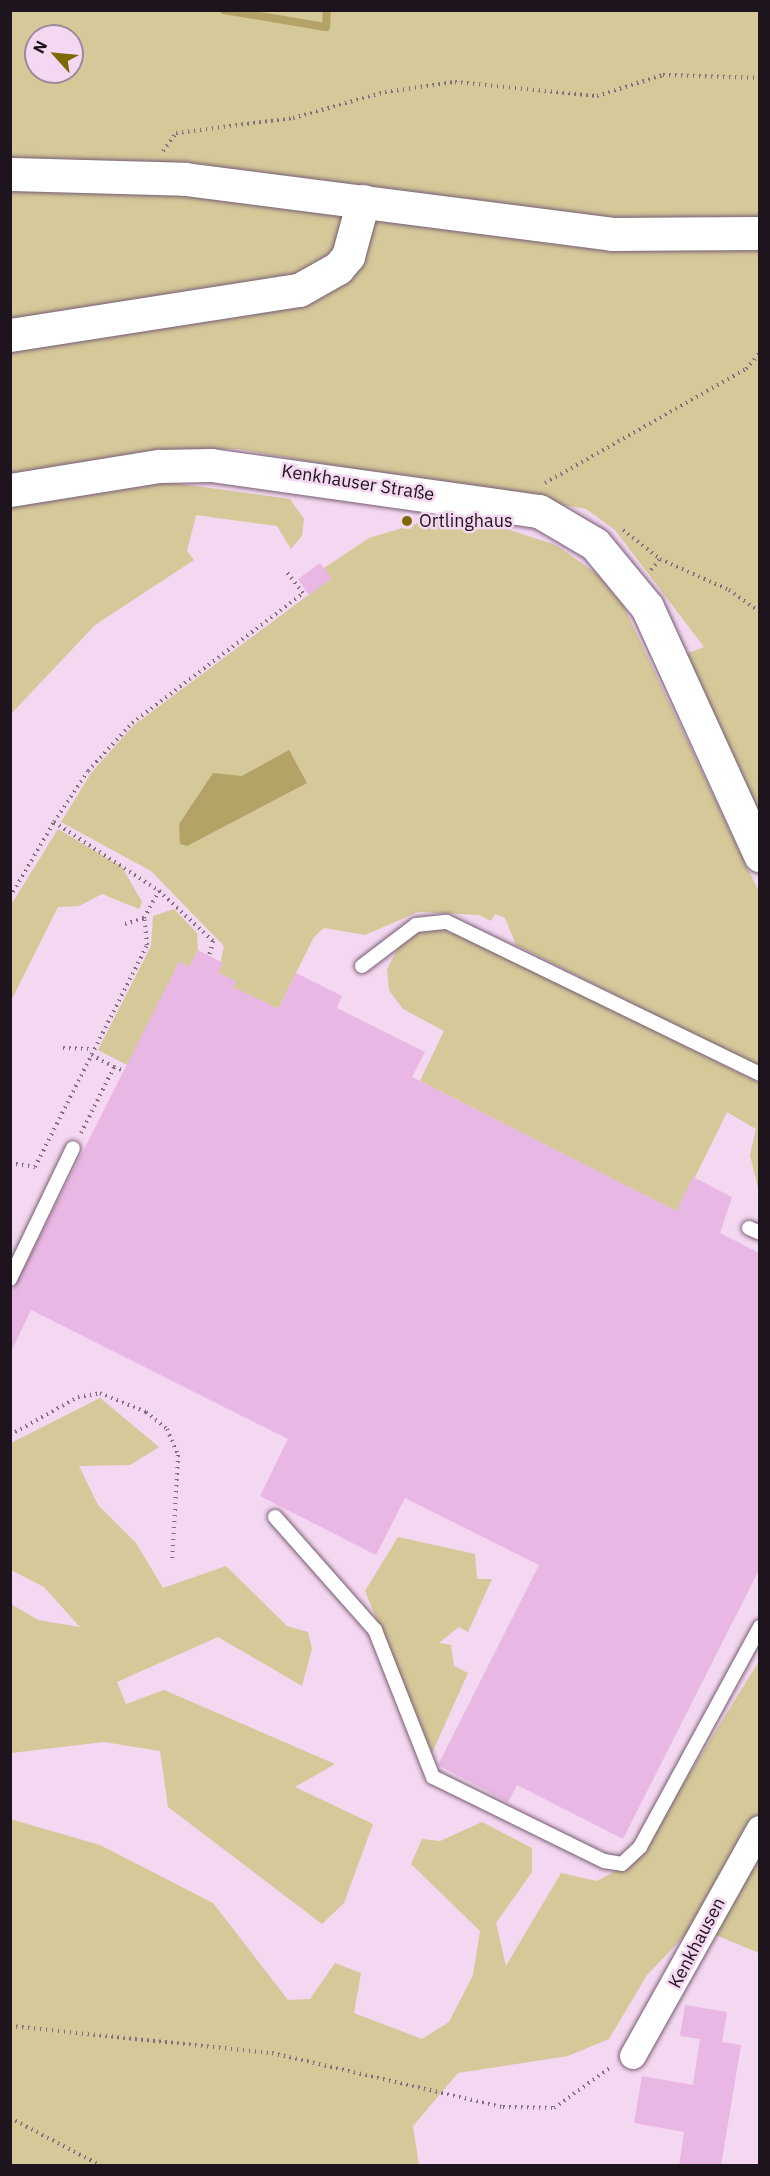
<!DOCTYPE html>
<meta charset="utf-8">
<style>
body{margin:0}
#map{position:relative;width:770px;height:2176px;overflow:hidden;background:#f4d7f0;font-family:"IBM Plex Sans",sans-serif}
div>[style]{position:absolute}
.green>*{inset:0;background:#d5c899}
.water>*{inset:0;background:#b3a367}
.stream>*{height:8px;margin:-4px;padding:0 4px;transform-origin:4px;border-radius:4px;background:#b3a367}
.building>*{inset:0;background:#e9b7e3}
.path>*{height:4px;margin-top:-2px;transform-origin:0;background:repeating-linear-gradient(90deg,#806e7e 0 1.5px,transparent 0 6px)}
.roads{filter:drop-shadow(0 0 2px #765d73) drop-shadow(0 0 2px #765d73)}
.service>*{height:14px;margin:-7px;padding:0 7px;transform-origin:7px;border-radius:7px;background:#fff}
.minor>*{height:26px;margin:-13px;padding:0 13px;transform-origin:13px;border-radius:13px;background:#fff}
.tertiary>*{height:33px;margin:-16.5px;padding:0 16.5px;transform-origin:16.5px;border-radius:16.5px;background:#fff}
.secondary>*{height:33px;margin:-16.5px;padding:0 16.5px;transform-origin:16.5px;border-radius:16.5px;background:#fff}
.dots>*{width:16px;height:16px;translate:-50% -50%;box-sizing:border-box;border:3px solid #f4d7f0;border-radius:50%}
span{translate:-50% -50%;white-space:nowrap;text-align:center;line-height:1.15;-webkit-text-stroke:5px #f4d7f0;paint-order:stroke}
.street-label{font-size:18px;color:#1e141d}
.poi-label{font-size:18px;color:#1e141d}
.left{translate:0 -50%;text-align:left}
.frame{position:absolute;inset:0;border:12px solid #1e141d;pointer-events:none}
.north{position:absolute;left:24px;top:24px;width:60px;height:60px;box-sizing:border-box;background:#f4d7f0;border:2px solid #9e899c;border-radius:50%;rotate:297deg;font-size:16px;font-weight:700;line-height:24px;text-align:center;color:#1e141d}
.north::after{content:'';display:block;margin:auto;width:21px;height:27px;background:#7e6800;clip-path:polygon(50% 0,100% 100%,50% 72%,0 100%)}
</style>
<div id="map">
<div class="green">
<div style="clip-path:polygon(evenodd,10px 11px,759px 11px,759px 827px,683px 655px,704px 647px,615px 530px,586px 509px,237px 449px,170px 450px,11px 480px,10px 11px,36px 36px,72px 36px,72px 72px,36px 72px,36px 36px)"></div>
<div style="clip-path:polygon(151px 480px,290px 499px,304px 519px,302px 536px,291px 549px,277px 526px,196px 515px,187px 551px,194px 560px,95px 625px,11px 714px,11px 503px)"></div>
<div style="clip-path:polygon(442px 516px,476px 519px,556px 545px,597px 574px,623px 605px,759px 892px,759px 1067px,516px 945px,505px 918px,495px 914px,491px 921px,479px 915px,418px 912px,365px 935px,324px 928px,314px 937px,278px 1009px,233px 987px,235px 981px,218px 973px,224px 946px,151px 871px,61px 822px,91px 773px,134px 725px,331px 578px,324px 568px,369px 538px)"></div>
<div style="clip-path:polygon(58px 829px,122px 867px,142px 902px,139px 909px,102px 894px,79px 906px,58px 907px,11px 1001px,11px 905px)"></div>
<div style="clip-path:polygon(174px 909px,197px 933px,198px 950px,189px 967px,179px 962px,127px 1065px,98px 1050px,151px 946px,153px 916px)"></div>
<div style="clip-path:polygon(429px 927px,468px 937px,759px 1083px,759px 1192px,750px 1155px,756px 1129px,727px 1112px,678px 1212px,420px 1081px,444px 1031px,403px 1009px,389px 990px,387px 969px,404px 937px)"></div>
<div style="clip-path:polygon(100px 1398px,159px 1447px,130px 1465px,79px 1466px,98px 1505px,136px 1543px,163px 1588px,226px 1566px,287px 1626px,308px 1632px,312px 1649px,302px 1686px,218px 1637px,117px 1682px,126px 1704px,164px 1690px,335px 1764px,295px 1787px,373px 1824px,344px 1903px,322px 1924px,168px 1807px,160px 1751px,104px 1742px,11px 1753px,11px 1604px,38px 1620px,80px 1627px,44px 1587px,11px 1570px,11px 1443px)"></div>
<div style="clip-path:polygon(398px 1537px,475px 1554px,477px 1579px,492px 1579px,468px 1632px,459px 1627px,439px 1643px,451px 1645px,454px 1666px,468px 1673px,432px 1753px,365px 1591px)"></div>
<div style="clip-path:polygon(759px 1661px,759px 1953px,694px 1926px,647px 1975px,609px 2039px,568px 2056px,458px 2073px,413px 2126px,419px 2165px,11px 2165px,10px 1819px,100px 1845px,213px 1903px,288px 2000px,310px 1999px,335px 1963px,361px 1973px,354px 2013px,422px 2039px,449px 2022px,473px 1975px,480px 1931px,411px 1864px,422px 1839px,440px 1841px,482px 1822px,532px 1848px,532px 1872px,496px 1923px,506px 1966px,561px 1873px,597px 1881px,636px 1860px)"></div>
</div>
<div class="water">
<div style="clip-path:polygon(289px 750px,307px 783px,187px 846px,180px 844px,179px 824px,213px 773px,242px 776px)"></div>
</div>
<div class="stream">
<div style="left:224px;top:10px;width:103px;rotate:9.5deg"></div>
<div style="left:326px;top:27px;width:17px;rotate:-87deg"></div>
</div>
<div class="building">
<div style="clip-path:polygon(320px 563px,332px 578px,309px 595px,298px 579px)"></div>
<div style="clip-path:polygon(198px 950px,223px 963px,218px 973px,236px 981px,233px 987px,278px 1009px,296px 973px,342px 996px,337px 1008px,425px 1052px,412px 1077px,676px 1211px,693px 1177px,732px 1197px,720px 1233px,759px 1253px,759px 1570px,623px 1839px,517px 1785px,508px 1802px,438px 1765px,539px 1565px,405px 1498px,376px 1555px,260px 1496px,288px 1439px,31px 1310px,10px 1354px,10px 1295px,179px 962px,189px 967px)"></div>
<div style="clip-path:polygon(685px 2005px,727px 2012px,722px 2042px,741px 2045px,721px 2166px,679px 2166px,684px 2132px,634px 2123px,642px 2076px,693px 2085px,700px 2039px,680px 2036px)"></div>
</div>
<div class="path">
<div style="left:163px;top:151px;width:22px;rotate:-54deg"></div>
<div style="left:176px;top:133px;width:118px;rotate:-7.3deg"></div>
<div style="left:293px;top:118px;width:96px;rotate:-15.8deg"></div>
<div style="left:385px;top:92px;width:71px;rotate:-8.1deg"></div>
<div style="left:455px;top:82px;width:143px;rotate:5.6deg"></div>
<div style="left:597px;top:96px;width:69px;rotate:-17.7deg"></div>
<div style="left:663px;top:75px;width:97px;rotate:1.8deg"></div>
<div style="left:545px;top:483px;width:231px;rotate:-29.6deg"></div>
<div style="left:746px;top:369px;width:21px;rotate:-49deg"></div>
<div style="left:623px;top:530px;width:47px;rotate:38.1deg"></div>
<div style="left:651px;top:570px;width:14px;rotate:-51deg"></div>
<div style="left:660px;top:559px;width:76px;rotate:24.2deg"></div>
<div style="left:729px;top:590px;width:38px;rotate:35deg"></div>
<div style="left:54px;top:822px;width:61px;rotate:-56.3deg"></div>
<div style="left:88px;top:771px;width:65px;rotate:-47.5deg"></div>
<div style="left:132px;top:723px;width:215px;rotate:-37.2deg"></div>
<div style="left:303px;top:593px;width:28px;rotate:-128deg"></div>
<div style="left:10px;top:897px;width:87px;rotate:-59.6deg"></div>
<div style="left:54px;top:822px;width:126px;rotate:33.3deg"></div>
<div style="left:125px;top:924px;width:20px;rotate:-18deg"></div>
<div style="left:144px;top:918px;width:31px;rotate:-61deg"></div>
<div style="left:159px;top:891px;width:74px;rotate:42.8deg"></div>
<div style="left:213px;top:941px;width:16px;rotate:105deg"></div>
<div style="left:63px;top:1048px;width:29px;rotate:2deg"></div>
<div style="left:114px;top:1067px;width:11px;rotate:22deg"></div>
<div style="left:81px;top:1133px;width:74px;rotate:-63.4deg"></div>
<div style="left:114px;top:1067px;width:27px;rotate:-152deg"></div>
<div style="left:10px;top:1163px;width:25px;rotate:9deg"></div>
<div style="left:35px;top:1167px;width:249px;rotate:-63.2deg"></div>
<div style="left:147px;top:945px;width:27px;rotate:-96deg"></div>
<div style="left:10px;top:1435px;width:78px;rotate:-29.2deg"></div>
<div style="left:78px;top:1397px;width:22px;rotate:-10deg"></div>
<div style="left:100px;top:1393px;width:50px;rotate:22.4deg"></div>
<div style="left:146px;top:1412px;width:27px;rotate:39deg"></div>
<div style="left:167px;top:1429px;width:28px;rotate:67deg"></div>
<div style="left:178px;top:1455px;width:106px;rotate:93.2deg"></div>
<div style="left:10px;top:2026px;width:263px;rotate:5.9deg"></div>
<div style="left:272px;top:2053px;width:237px;rotate:13.2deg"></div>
<div style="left:503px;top:2107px;width:51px;rotate:1.1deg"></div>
<div style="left:554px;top:2108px;width:70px;rotate:-35.7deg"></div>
<div style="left:10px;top:2118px;width:104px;rotate:27.6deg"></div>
</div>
<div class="roads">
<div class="service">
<div style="left:362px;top:966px;width:68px;rotate:-37.2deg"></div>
<div style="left:416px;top:925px;width:31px;rotate:-6deg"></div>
<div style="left:447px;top:922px;width:348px;rotate:25.9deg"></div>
<div style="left:749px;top:1228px;width:12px;rotate:24deg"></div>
<div style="left:10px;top:1279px;width:145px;rotate:-64.3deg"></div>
<div style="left:275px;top:1517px;width:151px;rotate:48.5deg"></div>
<div style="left:375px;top:1630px;width:158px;rotate:68.5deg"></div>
<div style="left:433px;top:1777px;width:191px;rotate:26.2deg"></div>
<div style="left:604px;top:1861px;width:18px;rotate:9deg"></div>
<div style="left:622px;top:1864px;width:25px;rotate:-43deg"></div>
<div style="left:640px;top:1847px;width:251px;rotate:-61.4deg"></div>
</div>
<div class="minor">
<div style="left:633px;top:2056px;width:260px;rotate:-60.8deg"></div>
</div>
<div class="tertiary">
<div style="left:10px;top:335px;width:292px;rotate:-8.9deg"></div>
<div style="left:299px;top:290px;width:45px;rotate:-29.4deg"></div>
<div style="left:338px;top:268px;width:16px;rotate:-50deg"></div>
<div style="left:348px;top:256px;width:57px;rotate:-74.7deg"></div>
<div style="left:10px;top:490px;width:151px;rotate:-9.2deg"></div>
<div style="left:159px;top:466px;width:52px;rotate:-1.1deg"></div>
<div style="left:211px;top:465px;width:331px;rotate:8deg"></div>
<div style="left:539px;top:511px;width:65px;rotate:30.5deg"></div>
<div style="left:595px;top:544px;width:82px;rotate:50.5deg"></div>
<div style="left:647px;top:607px;width:273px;rotate:65.5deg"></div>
</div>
<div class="secondary">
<div style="left:10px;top:174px;width:175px;rotate:1.6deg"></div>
<div style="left:185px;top:179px;width:431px;rotate:7.3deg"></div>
<div style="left:612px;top:234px;width:148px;rotate:-0.4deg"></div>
</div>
</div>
<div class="dots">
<div style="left:407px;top:521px;background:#7e6800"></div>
</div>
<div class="street-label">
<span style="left:358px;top:483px;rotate:9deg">Kenkhauser Straße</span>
<span style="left:697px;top:1943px;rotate:-62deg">Kenkhausen</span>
</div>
<div class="poi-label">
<span class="left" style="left:419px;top:521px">Ortlinghaus</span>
</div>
<div class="frame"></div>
<div class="north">N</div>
</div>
